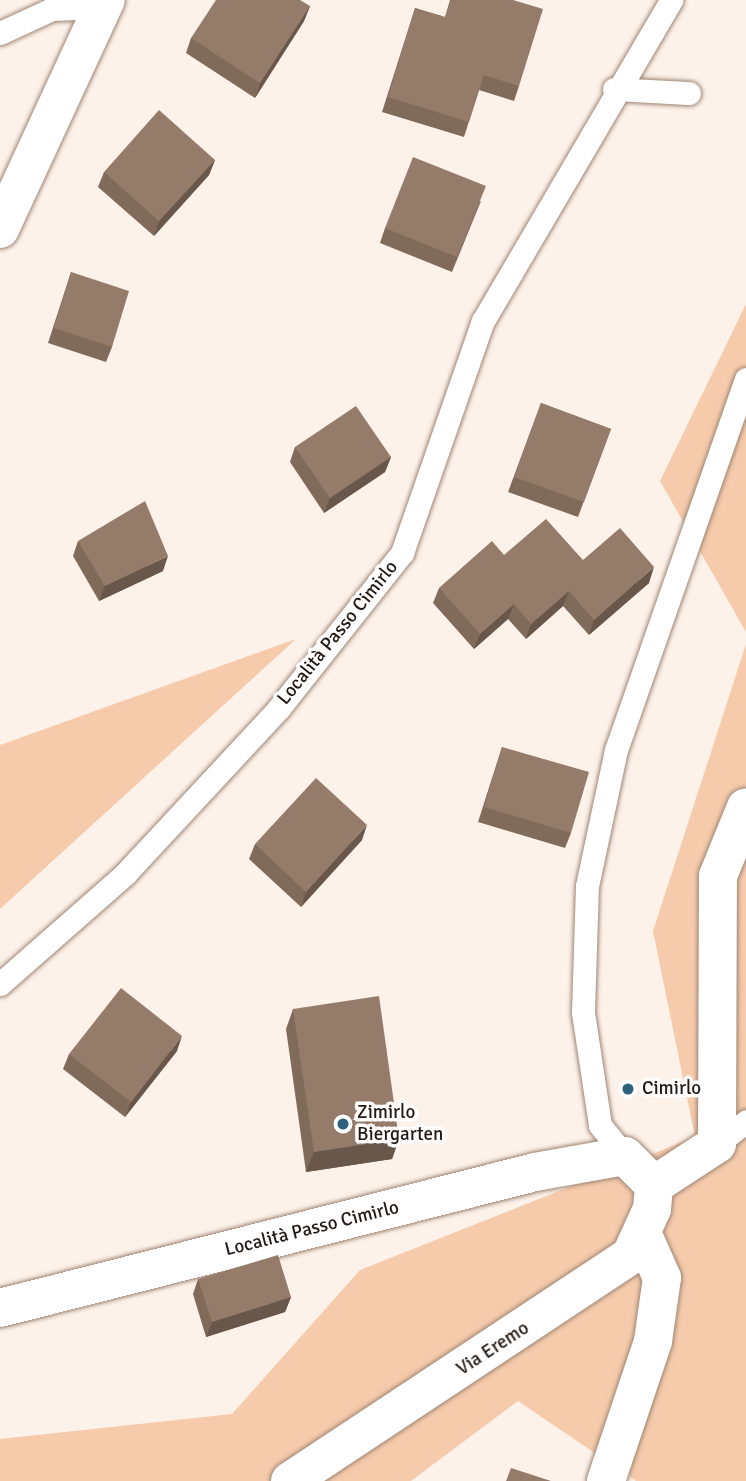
<!DOCTYPE html>
<meta charset="utf-8">
<style>
body{margin:0}
#map{position:relative;width:746px;height:1481px;overflow:hidden;background:#fdf2ea;font-family:Signika,sans-serif}
div>[style]{position:absolute}
.green>*{inset:0;background:#f6cbac}
.roads{filter:drop-shadow(0 0 2px #9e8573) drop-shadow(0 0 2px #9e8573)}
.service>*{height:23px;margin:-11.5px;padding:0 11.5px;transform-origin:11.5px;border-radius:11.5px;background:#fff}
.minor>*{height:38px;margin:-19px;padding:0 19px;transform-origin:19px;border-radius:19px;background:#fff}
.tertiary>*{height:38px;margin:-19px;padding:0 19px;transform-origin:19px;border-radius:19px;background:#fff}
.wall>*{inset:0;background:#806b5b}
.shaded-wall>*{inset:0;background:#68574a}
.building>*{inset:0;background:#957c6a}
.dots>*{width:19px;height:19px;translate:-50% -50%;box-sizing:border-box;border:4px solid #fff;border-radius:50%}
span{translate:-50% -50%;white-space:nowrap;text-align:center;line-height:1.15;-webkit-text-stroke:7px #fff;paint-order:stroke}
.street-label{font-size:19px;color:#231912}
.poi-label{font-size:19px;color:#231912}
.left{translate:0 -50%;text-align:left}
</style>
<div id="map">
<div class="green">
<div style="clip-path:polygon(746px 304px,746px 632px,660px 481px)"></div>
<div style="clip-path:polygon(296px 639px,0 909px,0 745px)"></div>
<div style="clip-path:polygon(746px 644px,746px 1481px,636px 1481px,518px 1401px,411px 1481px,0 1481px,0 1439px,232px 1414px,360px 1270px,695px 1137px,653px 931px)"></div>
</div>
<div class="roads">
<div class="service">
<div style="left:0;top:33px;width:57px;rotate:-24.8deg"></div>
<div style="left:52px;top:9px;width:50px;rotate:-2.3deg"></div>
<div style="left:614px;top:89px;width:75px;rotate:3.1deg"></div>
<div style="left:0;top:984px;width:167px;rotate:-41.3deg"></div>
<div style="left:125px;top:874px;width:226px;rotate:-47.1deg"></div>
<div style="left:279px;top:708px;width:198px;rotate:-51.6deg"></div>
<div style="left:402px;top:553px;width:246px;rotate:-70.8deg"></div>
<div style="left:483px;top:321px;width:372px;rotate:-59.6deg"></div>
<div style="left:717px;top:1144px;width:37px;rotate:-38deg"></div>
<div style="left:625px;top:1156px;width:40px;rotate:-129deg"></div>
<div style="left:600px;top:1125px;width:114px;rotate:-98.6deg"></div>
<div style="left:583px;top:1012px;width:126px;rotate:-88.2deg"></div>
<div style="left:587px;top:886px;width:139px;rotate:-78deg"></div>
<div style="left:616px;top:750px;width:393px;rotate:-70.7deg"></div>
</div>
<div class="minor">
<div style="left:0;top:229px;width:252px;rotate:-65.2deg"></div>
<div style="left:0;top:1308px;width:552px;rotate:-14.26deg"></div>
<div style="left:535px;top:1172px;width:91px;rotate:-10.1deg"></div>
<div style="left:625px;top:1156px;width:41px;rotate:45deg"></div>
<div style="left:654px;top:1185px;width:75px;rotate:-33.1deg"></div>
<div style="left:717px;top:1144px;width:268px;rotate:-89.8deg"></div>
<div style="left:718px;top:876px;width:74px;rotate:-67.9deg"></div>
<div style="left:606px;top:1481px;width:148px;rotate:-71.4deg"></div>
<div style="left:653px;top:1341px;width:64px;rotate:-81.9deg"></div>
<div style="left:662px;top:1278px;width:47px;rotate:-113.8deg"></div>
</div>
<div class="tertiary">
<div style="left:290px;top:1481px;width:409px;rotate:-33.5deg"></div>
<div style="left:631px;top:1255px;width:51px;rotate:-65.5deg"></div>
<div style="left:652px;top:1209px;width:24px;rotate:-85deg"></div>
</div>
</div>
<div class="wall">
<div style="clip-path:polygon(450px 0,513px 0,519px 86px,514px 101px,479px 90px,464px 137px,382px 112px,415px 8px,445px 17px)"></div>
<div style="clip-path:polygon(310px 6px,304px 21px,255px 98px,186px 53px,191px 38px)"></div>
<div style="clip-path:polygon(215px 160px,209px 175px,154px 236px,98px 187px,104px 172px)"></div>
<div style="clip-path:polygon(481px 201px,452px 272px,380px 243px,385px 228px)"></div>
<div style="clip-path:polygon(71px 272px,112px 347px,106px 362px,48px 343px)"></div>
<div style="clip-path:polygon(541px 403px,611px 429px,578px 517px,508px 492px)"></div>
<div style="clip-path:polygon(295px 447px,391px 457px,385px 472px,324px 513px,290px 462px)"></div>
<div style="clip-path:polygon(78px 541px,163px 571px,99px 601px,73px 556px)"></div>
<div style="clip-path:polygon(504px 555px,583px 560px,649px 583px,589px 635px,563px 606px,526px 639px,508px 619px,474px 649px,433px 603px,439px 588px)"></div>
<div style="clip-path:polygon(502px 747px,571px 833px,565px 848px,478px 822px)"></div>
<div style="clip-path:polygon(362px 840px,301px 907px,249px 859px,255px 844px)"></div>
<div style="clip-path:polygon(293px 1009px,399px 1139px,392px 1159px,306px 1172px,286px 1029px)"></div>
<div style="clip-path:polygon(177px 1051px,125px 1117px,63px 1069px,69px 1054px)"></div>
<div style="clip-path:polygon(198px 1279px,291px 1297px,285px 1312px,206px 1337px,193px 1294px)"></div>
</div>
<div class="shaded-wall">
<div style="clip-path:polygon(310px 6px,304px 21px,255px 98px,260px 83px)"></div>
<div style="clip-path:polygon(215px 160px,209px 175px,154px 236px,159px 221px)"></div>
<div style="clip-path:polygon(391px 457px,385px 472px,324px 513px,330px 498px)"></div>
<div style="clip-path:polygon(168px 556px,163px 571px,99px 601px,105px 586px)"></div>
<div style="clip-path:polygon(654px 567px,649px 583px,589px 635px,594px 620px)"></div>
<div style="clip-path:polygon(569px 591px,563px 606px,526px 639px,531px 624px)"></div>
<div style="clip-path:polygon(514px 604px,508px 619px,474px 649px,480px 634px)"></div>
<div style="clip-path:polygon(367px 825px,362px 840px,301px 907px,306px 892px)"></div>
<div style="clip-path:polygon(182px 1036px,177px 1051px,125px 1117px,131px 1102px)"></div>
<div style="clip-path:polygon(399px 1139px,392px 1159px,306px 1172px,314px 1152px)"></div>
<div style="clip-path:polygon(291px 1297px,285px 1312px,206px 1337px,212px 1322px)"></div>
</div>
<div class="building">
<div style="clip-path:polygon(216px 0,300px 0,310px 6px,260px 83px,191px 38px)"></div>
<div style="clip-path:polygon(451px 0,513px 0,543px 9px,519px 86px,484px 75px,469px 122px,388px 97px,415px 8px,445px 17px)"></div>
<div style="clip-path:polygon(159px 110px,215px 160px,159px 221px,104px 172px)"></div>
<div style="clip-path:polygon(413px 157px,486px 186px,457px 257px,385px 228px)"></div>
<div style="clip-path:polygon(71px 272px,129px 291px,112px 347px,54px 328px)"></div>
<div style="clip-path:polygon(541px 403px,611px 429px,584px 502px,514px 477px)"></div>
<div style="clip-path:polygon(356px 406px,391px 457px,330px 498px,295px 447px)"></div>
<div style="clip-path:polygon(145px 501px,168px 556px,105px 586px,78px 541px)"></div>
<div style="clip-path:polygon(546px 519px,583px 560px,620px 528px,654px 567px,594px 620px,569px 591px,531px 624px,514px 604px,480px 634px,439px 588px,492px 541px,504px 555px)"></div>
<div style="clip-path:polygon(502px 747px,589px 772px,571px 833px,484px 807px)"></div>
<div style="clip-path:polygon(316px 778px,367px 825px,306px 892px,255px 844px)"></div>
<div style="clip-path:polygon(121px 988px,182px 1036px,131px 1102px,69px 1054px)"></div>
<div style="clip-path:polygon(379px 996px,399px 1139px,314px 1152px,293px 1009px)"></div>
<div style="clip-path:polygon(278px 1255px,291px 1297px,212px 1322px,198px 1279px)"></div>
<div style="clip-path:polygon(511px 1468px,551px 1481px,506px 1481px)"></div>
</div>
<div class="dots">
<div style="left:628px;top:1089px;background:#2d607d"></div>
<div style="left:343px;top:1124px;background:#2d607d"></div>
</div>
<div class="street-label">
<span style="left:338px;top:633px;rotate:-51deg">Località Passo Cimirlo</span>
<span style="left:312px;top:1229px;rotate:-14deg">Località Passo Cimirlo</span>
<span style="left:493px;top:1349px;rotate:-33deg">Via Eremo</span>
</div>
<div class="poi-label">
<span class="left" style="left:642px;top:1089px">Cimirlo</span>
<span class="left" style="left:357px;top:1124px">Zimirlo<br>Biergarten</span>
</div>
</div>
